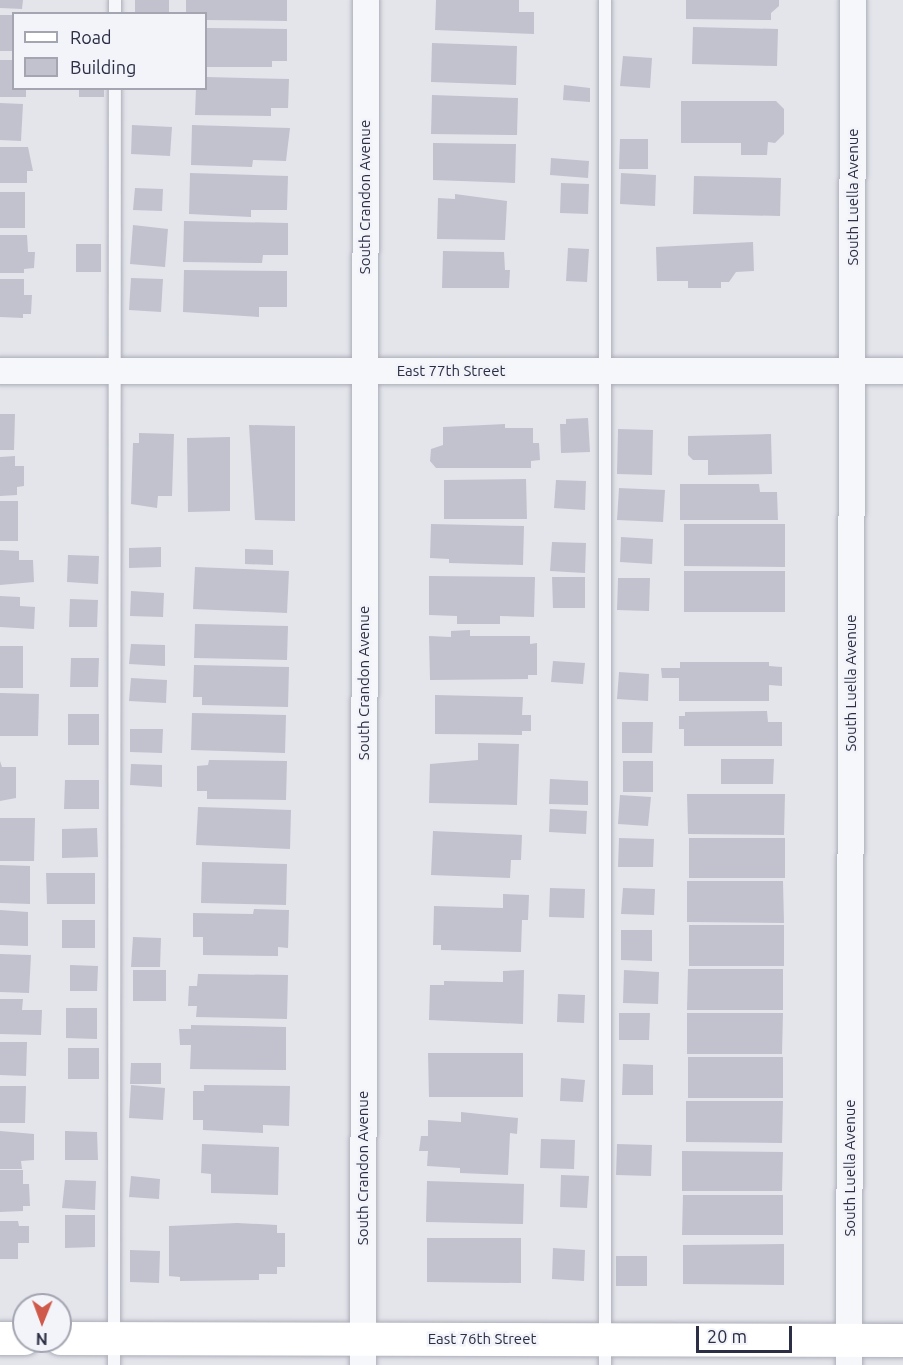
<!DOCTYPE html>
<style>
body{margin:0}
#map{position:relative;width:903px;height:1365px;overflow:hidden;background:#e4e5eb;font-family:Ubuntu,sans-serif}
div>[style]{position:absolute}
.building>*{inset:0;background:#c1c2ce}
.roads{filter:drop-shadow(0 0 2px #acaeb9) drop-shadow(0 0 2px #acaeb9)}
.lane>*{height:12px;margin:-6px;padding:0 6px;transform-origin:6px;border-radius:6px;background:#f6f7fa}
.street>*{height:26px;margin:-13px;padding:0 13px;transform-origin:13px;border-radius:13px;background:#f6f7fa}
.secondary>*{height:33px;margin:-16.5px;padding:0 16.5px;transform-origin:16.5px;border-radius:16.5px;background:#fff}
span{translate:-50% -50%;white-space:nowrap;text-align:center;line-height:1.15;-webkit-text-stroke:5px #f3f4f9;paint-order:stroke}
.street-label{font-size:15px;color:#2b2e44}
.legend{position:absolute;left:12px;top:12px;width:195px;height:78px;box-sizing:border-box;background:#f3f4f9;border:2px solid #a3a5b1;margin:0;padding:8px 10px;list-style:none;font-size:18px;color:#2b2e44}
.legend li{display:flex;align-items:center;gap:12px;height:30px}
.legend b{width:30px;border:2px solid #a3a5b1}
.north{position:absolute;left:12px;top:1293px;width:60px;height:60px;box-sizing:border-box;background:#f3f4f9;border:2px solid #a3a5b1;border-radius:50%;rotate:181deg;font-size:16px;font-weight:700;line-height:24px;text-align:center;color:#2b2e44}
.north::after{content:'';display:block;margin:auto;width:21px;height:27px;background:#cf594a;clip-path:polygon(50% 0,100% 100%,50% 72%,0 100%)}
.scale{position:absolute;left:696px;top:1326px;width:96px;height:27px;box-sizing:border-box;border:3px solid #2b2e44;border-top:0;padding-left:8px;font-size:18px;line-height:21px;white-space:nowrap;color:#2b2e44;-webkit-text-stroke:4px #f3f4f9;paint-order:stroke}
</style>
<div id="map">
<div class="building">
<div style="clip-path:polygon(0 0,23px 0,22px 9px,0 8px)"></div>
<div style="clip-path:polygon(135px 0,169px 0,169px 14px,135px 14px)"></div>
<div style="clip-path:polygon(186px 0,287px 0,287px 21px,206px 20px,206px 14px,186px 14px)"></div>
<div style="clip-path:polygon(436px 0,519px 0,519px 12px,534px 12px,534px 34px,435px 30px)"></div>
<div style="clip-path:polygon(686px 0,779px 0,779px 6px,771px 13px,771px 20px,686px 19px)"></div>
<div style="clip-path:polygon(0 15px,14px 15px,14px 51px,0 51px)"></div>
<div style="clip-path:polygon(693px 27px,778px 29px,777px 66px,692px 64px)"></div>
<div style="clip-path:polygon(206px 28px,287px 29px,287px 61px,272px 61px,272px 67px,206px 67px)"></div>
<div style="clip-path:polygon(432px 43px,517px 46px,516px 85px,431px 82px)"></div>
<div style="clip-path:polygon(623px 56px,652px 58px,650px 88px,620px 86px)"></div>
<div style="clip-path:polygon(0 60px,14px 60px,14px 88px,26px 88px,26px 97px,0 97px)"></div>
<div style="clip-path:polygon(206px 77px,289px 79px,288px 108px,271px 108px,271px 116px,195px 115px,196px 88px,206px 88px)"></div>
<div style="clip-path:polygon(564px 85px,590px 88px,590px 102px,563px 100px)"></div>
<div style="clip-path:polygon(79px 88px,104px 88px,104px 97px,79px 97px)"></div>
<div style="clip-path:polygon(432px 95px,518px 98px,517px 135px,431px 134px)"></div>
<div style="clip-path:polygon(681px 101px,776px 101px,784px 109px,784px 134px,775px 143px,768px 142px,767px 155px,741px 155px,741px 143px,681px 143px)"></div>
<div style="clip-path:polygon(0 103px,23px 104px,21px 141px,0 140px)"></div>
<div style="clip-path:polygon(132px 125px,172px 127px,170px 156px,131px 154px)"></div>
<div style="clip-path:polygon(192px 125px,290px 128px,286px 161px,253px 160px,252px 167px,191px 165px)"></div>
<div style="clip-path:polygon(620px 139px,648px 139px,648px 169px,619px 169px)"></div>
<div style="clip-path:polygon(433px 143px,516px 144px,515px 183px,433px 180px)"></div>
<div style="clip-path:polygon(0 147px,28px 147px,33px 171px,27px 171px,27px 183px,0 183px)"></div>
<div style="clip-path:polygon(551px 158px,589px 161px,588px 178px,550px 175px)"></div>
<div style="clip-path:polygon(190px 173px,288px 176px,287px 210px,251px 210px,251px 217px,189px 214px)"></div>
<div style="clip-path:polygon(621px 173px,656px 175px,655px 206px,620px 204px)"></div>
<div style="clip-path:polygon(694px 176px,781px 178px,780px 216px,693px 214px)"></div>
<div style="clip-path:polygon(561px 183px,589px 184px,588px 214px,560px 213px)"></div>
<div style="clip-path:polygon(135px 188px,163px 189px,162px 211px,133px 210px)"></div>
<div style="clip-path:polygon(0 192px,25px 192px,25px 228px,0 228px)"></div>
<div style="clip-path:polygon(455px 194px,507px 201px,505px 240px,437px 239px,438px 198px,455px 199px)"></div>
<div style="clip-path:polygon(184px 221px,288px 223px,288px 255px,263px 255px,262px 263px,183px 262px)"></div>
<div style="clip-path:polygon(133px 225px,168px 229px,165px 267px,130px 264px)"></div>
<div style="clip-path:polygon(0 235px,27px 235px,28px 252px,35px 252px,34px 268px,24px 269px,24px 273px,0 273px)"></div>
<div style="clip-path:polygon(753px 242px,754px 271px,736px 272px,729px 282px,721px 282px,721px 288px,688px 288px,688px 281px,657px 281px,656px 247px)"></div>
<div style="clip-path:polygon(76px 244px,101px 244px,101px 272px,76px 272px)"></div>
<div style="clip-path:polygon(568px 248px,589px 249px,587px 282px,566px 281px)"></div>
<div style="clip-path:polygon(443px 251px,504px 252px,505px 270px,510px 270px,509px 288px,442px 288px)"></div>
<div style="clip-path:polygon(184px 270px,287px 271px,287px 307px,259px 307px,259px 317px,183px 312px)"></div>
<div style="clip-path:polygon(131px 278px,163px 279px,161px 312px,129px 310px)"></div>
<div style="clip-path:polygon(0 279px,24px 279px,24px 295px,32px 295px,31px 314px,23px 314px,23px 318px,0 317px)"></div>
<div style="clip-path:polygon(0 414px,15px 414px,14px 450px,0 450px)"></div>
<div style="clip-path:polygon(588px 418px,590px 452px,561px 453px,560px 424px,566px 424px,566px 419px)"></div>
<div style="clip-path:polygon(505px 424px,505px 428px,533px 428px,533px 443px,539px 443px,540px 460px,531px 461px,531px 468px,436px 468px,430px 461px,431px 449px,443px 445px,443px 427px)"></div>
<div style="clip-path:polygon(249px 425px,295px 426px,295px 521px,255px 520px)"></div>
<div style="clip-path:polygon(618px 429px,653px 430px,652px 475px,617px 474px)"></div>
<div style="clip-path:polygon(139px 433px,174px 434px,172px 496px,158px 496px,157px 508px,131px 504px,133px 443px,139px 443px)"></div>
<div style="clip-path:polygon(771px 434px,772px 474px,708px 475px,708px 460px,693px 460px,688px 455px,688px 436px)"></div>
<div style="clip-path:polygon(230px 437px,230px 511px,188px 512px,187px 438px)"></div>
<div style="clip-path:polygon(15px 456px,15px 466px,24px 466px,24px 486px,17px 487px,17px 495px,0 496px,0 457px)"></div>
<div style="clip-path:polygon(526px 479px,527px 519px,444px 519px,444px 480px)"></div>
<div style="clip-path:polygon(556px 480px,586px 481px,585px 510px,554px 508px)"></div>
<div style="clip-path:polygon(680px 484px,759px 484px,760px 492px,777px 492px,778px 520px,680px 520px)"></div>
<div style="clip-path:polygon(619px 488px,665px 490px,663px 522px,617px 520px)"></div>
<div style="clip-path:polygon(0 501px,18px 501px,18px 541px,0 541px)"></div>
<div style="clip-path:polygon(431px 524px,524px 526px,523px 565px,449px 563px,449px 559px,430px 558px)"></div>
<div style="clip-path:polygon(684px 524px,785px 524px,785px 567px,684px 566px)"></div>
<div style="clip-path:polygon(621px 537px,653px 539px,652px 564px,620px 562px)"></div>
<div style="clip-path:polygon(552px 542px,586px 543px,585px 573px,550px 571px)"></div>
<div style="clip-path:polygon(161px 547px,161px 567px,129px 568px,129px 548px)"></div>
<div style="clip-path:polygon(245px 549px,273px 550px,273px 565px,245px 564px)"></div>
<div style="clip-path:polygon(0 550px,19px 551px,19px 560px,33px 560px,34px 582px,0 585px)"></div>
<div style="clip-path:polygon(68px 555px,99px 556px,98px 584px,67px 582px)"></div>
<div style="clip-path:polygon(195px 567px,289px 571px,287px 613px,193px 609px)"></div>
<div style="clip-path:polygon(684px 571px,785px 571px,785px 612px,684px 612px)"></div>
<div style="clip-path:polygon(429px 576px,535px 577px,534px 617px,500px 616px,500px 624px,457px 624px,457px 616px,429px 615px)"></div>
<div style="clip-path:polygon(552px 577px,585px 577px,585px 608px,553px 608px)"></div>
<div style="clip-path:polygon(618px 578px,650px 578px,649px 611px,617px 610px)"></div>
<div style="clip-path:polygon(131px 591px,164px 593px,163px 617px,130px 616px)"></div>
<div style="clip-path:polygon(0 596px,20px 597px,20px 606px,35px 607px,34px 629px,0 627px)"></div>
<div style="clip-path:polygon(70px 599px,98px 600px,97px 627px,69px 627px)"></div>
<div style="clip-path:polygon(195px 624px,288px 626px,287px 660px,194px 658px)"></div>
<div style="clip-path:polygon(470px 630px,470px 636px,530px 636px,530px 644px,537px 643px,537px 675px,528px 675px,528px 679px,430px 680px,429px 636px,451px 637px,451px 631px)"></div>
<div style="clip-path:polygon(131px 644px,165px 645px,165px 666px,129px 664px)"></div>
<div style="clip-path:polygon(0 646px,23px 646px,23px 688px,0 688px)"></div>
<div style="clip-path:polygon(71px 658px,99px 658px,98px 687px,70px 687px)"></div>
<div style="clip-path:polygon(553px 661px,585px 663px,583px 684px,551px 682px)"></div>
<div style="clip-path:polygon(680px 662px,769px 662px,769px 666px,782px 667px,782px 686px,769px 685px,769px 701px,679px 701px,679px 678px,662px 678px,661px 668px,680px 668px)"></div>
<div style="clip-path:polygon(194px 665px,289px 667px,288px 707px,202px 705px,202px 697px,193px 697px)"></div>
<div style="clip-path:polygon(619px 672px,649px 674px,648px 701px,617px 699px)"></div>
<div style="clip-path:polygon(131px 678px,167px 680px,166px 703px,129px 701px)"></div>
<div style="clip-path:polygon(0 693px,39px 694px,38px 736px,0 736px)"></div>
<div style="clip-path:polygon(435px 695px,523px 697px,522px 715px,531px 715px,531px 731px,522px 731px,522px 735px,435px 734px)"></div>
<div style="clip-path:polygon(767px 711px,768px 722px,782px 722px,782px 746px,684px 746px,684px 729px,679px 729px,679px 716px,685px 716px,685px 712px)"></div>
<div style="clip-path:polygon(192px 713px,286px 715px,285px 753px,191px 750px)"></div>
<div style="clip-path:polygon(68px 714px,99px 714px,99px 745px,68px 745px)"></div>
<div style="clip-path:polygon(622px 722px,653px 722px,652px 753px,622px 753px)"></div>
<div style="clip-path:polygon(130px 729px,163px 729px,162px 753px,130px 752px)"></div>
<div style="clip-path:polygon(478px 743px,519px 744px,517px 805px,429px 803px,430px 764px,478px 760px)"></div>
<div style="clip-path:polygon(721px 759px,774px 759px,773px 784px,721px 784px)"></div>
<div style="clip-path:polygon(209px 760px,287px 761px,286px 800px,207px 799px,207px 791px,197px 791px,197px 766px,208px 765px)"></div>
<div style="clip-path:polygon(0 761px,2px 767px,16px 767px,16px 798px,0 801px)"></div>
<div style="clip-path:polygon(623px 761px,653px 761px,653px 792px,623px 792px)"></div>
<div style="clip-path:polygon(131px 764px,162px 765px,162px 787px,130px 785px)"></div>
<div style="clip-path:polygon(550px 779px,588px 781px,588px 805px,549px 804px)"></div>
<div style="clip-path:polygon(65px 780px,99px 780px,99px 809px,64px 809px)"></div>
<div style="clip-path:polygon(687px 794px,785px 794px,784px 835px,688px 834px)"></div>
<div style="clip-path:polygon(620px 795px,651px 797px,648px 826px,618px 824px)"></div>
<div style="clip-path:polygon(198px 807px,291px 810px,290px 849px,196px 845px)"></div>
<div style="clip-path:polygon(550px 809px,587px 811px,586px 834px,549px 832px)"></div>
<div style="clip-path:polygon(0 818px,35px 818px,34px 861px,0 861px)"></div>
<div style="clip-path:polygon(97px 828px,98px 857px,62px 858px,62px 829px)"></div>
<div style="clip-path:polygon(433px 831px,522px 835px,521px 860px,511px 860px,510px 878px,431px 875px)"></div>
<div style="clip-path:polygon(619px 838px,654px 839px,653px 867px,618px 867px)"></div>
<div style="clip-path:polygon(689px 838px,785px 838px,785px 878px,689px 878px)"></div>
<div style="clip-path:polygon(202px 862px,287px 864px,286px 905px,201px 903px)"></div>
<div style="clip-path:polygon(0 865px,30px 866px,30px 904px,0 903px)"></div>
<div style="clip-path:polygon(46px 873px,95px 873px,95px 904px,47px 904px)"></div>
<div style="clip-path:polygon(687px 881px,783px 881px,784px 923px,687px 922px)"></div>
<div style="clip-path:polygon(550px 888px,585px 889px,584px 918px,549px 917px)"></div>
<div style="clip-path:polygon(623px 888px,655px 889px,654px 915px,621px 914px)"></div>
<div style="clip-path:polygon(503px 894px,529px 895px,528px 920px,522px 920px,521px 952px,441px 950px,441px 945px,433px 945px,434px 906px,503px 908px)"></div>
<div style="clip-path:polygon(254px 909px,289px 910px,288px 948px,278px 947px,278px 956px,203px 955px,203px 937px,193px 937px,193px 913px,253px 914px)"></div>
<div style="clip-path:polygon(0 910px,28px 912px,28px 946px,0 945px)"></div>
<div style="clip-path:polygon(62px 920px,95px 920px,95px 948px,62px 948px)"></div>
<div style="clip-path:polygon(689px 925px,784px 925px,784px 966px,689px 966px)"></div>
<div style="clip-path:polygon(621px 930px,652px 930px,652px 961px,621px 960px)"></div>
<div style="clip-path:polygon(133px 937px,161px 938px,160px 967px,131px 967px)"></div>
<div style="clip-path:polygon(0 954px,31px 955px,29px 993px,0 992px)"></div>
<div style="clip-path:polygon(70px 965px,98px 966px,97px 991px,70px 991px)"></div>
<div style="clip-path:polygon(688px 969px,783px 969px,783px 1010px,687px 1010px)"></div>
<div style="clip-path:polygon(133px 970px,166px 970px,166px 1001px,133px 1001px)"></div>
<div style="clip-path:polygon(524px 970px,523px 1024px,429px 1020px,430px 985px,444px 985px,444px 981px,503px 982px,503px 971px)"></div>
<div style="clip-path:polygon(624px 970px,659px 972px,658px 1004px,623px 1003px)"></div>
<div style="clip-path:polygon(198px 974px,288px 975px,287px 1019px,196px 1017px,197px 1006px,188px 1006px,189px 986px,197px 986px)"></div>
<div style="clip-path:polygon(558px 994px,585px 995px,584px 1023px,557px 1022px)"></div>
<div style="clip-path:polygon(0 999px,23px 999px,22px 1010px,42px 1010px,41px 1035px,0 1034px)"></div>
<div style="clip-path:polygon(66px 1008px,97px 1008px,97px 1039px,66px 1038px)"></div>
<div style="clip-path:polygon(619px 1013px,650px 1013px,649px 1040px,619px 1040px)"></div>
<div style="clip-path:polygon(687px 1013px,783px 1013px,782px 1054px,687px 1054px)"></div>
<div style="clip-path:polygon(191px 1025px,286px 1027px,286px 1070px,190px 1069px,191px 1045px,180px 1045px,179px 1029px,191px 1029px)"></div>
<div style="clip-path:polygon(0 1042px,27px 1042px,26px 1076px,0 1075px)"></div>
<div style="clip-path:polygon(68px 1048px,99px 1048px,99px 1079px,68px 1079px)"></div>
<div style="clip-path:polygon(428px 1053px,523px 1053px,523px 1097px,429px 1097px)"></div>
<div style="clip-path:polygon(688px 1057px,783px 1057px,783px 1098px,688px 1098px)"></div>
<div style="clip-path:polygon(131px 1063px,161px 1063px,161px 1084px,130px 1084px)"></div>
<div style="clip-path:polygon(623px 1064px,653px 1065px,653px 1095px,622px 1095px)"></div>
<div style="clip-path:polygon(561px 1078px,585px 1080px,583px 1102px,560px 1101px)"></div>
<div style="clip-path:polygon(131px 1085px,165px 1088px,163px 1120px,129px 1118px)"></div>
<div style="clip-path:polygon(204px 1085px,290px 1086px,289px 1126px,263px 1125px,263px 1133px,203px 1130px,203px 1120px,193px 1120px,193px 1091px,204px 1091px)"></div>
<div style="clip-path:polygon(0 1086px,26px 1086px,25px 1123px,0 1123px)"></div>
<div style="clip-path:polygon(686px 1101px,783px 1101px,782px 1143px,686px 1142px)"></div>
<div style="clip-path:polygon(461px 1112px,518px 1118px,517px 1134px,510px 1133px,508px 1175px,460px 1173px,460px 1168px,427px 1166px,428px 1151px,419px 1151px,421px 1136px,428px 1136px,428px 1120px,461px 1122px)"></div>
<div style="clip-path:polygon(0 1131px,34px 1134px,34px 1160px,21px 1161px,22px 1169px,0 1169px)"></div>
<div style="clip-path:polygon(65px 1131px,97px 1132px,98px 1160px,65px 1160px)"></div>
<div style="clip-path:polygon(541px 1139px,575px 1140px,574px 1169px,540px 1168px)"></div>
<div style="clip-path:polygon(202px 1144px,279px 1147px,278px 1195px,211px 1193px,211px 1174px,201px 1173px)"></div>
<div style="clip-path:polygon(617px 1144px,652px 1145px,651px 1176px,616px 1175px)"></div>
<div style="clip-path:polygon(682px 1151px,783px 1152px,782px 1191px,682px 1191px)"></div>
<div style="clip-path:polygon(0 1170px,23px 1170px,23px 1184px,29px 1184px,30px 1206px,23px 1206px,23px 1211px,0 1212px)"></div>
<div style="clip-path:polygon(561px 1175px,589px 1176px,587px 1208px,560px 1207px)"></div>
<div style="clip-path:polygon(131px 1176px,160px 1179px,159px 1199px,129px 1197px)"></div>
<div style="clip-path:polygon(65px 1180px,96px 1181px,95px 1210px,62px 1208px)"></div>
<div style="clip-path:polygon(427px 1181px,524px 1184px,523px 1224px,426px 1222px)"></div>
<div style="clip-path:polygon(683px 1195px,783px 1195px,783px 1235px,682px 1235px)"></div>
<div style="clip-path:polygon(65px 1215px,95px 1215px,95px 1247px,65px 1248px)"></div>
<div style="clip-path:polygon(0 1221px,18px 1221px,19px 1226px,29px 1226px,29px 1243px,18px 1243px,18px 1259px,0 1259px)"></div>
<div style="clip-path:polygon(237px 1223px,277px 1225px,277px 1233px,285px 1233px,285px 1267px,277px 1267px,277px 1274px,259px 1274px,259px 1280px,180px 1281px,180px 1277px,169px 1276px,169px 1226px)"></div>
<div style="clip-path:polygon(427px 1238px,521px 1238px,521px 1283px,427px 1282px)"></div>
<div style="clip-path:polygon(784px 1244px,784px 1285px,683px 1284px,683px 1245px)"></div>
<div style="clip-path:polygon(553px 1248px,585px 1250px,584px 1281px,552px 1279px)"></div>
<div style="clip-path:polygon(130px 1250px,160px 1251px,159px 1283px,130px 1282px)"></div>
<div style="clip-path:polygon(616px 1256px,647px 1256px,647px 1286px,616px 1286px)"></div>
</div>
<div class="roads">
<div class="lane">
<div style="left:115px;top:14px;width:14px;rotate:-90deg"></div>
<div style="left:114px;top:1365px;width:1277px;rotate:-89.96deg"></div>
<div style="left:605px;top:1365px;width:1365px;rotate:-90deg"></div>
</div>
<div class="street">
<div style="left:0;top:371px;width:903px"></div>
<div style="left:363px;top:1365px;width:1365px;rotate:-89.87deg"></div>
<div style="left:849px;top:1365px;width:1365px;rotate:-89.83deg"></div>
</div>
<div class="secondary">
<div style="left:0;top:1338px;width:24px"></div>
<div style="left:60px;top:1338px;width:843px;rotate:0.14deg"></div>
</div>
</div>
<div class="street-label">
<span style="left:365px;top:197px;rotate:-90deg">South Crandon Avenue</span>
<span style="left:853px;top:197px;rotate:-90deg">South Luella Avenue</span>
<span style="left:451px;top:371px">East 77th Street</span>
<span style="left:364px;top:683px;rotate:-90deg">South Crandon Avenue</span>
<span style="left:851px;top:683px;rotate:-90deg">South Luella Avenue</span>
<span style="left:363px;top:1168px;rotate:-90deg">South Crandon Avenue</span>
<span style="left:850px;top:1168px;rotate:-90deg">South Luella Avenue</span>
<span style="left:482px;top:1339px">East 76th Street</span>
</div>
<ul class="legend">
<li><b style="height:8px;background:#fff"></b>Road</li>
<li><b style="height:16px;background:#c1c2ce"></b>Building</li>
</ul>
<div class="north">N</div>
<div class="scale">20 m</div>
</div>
